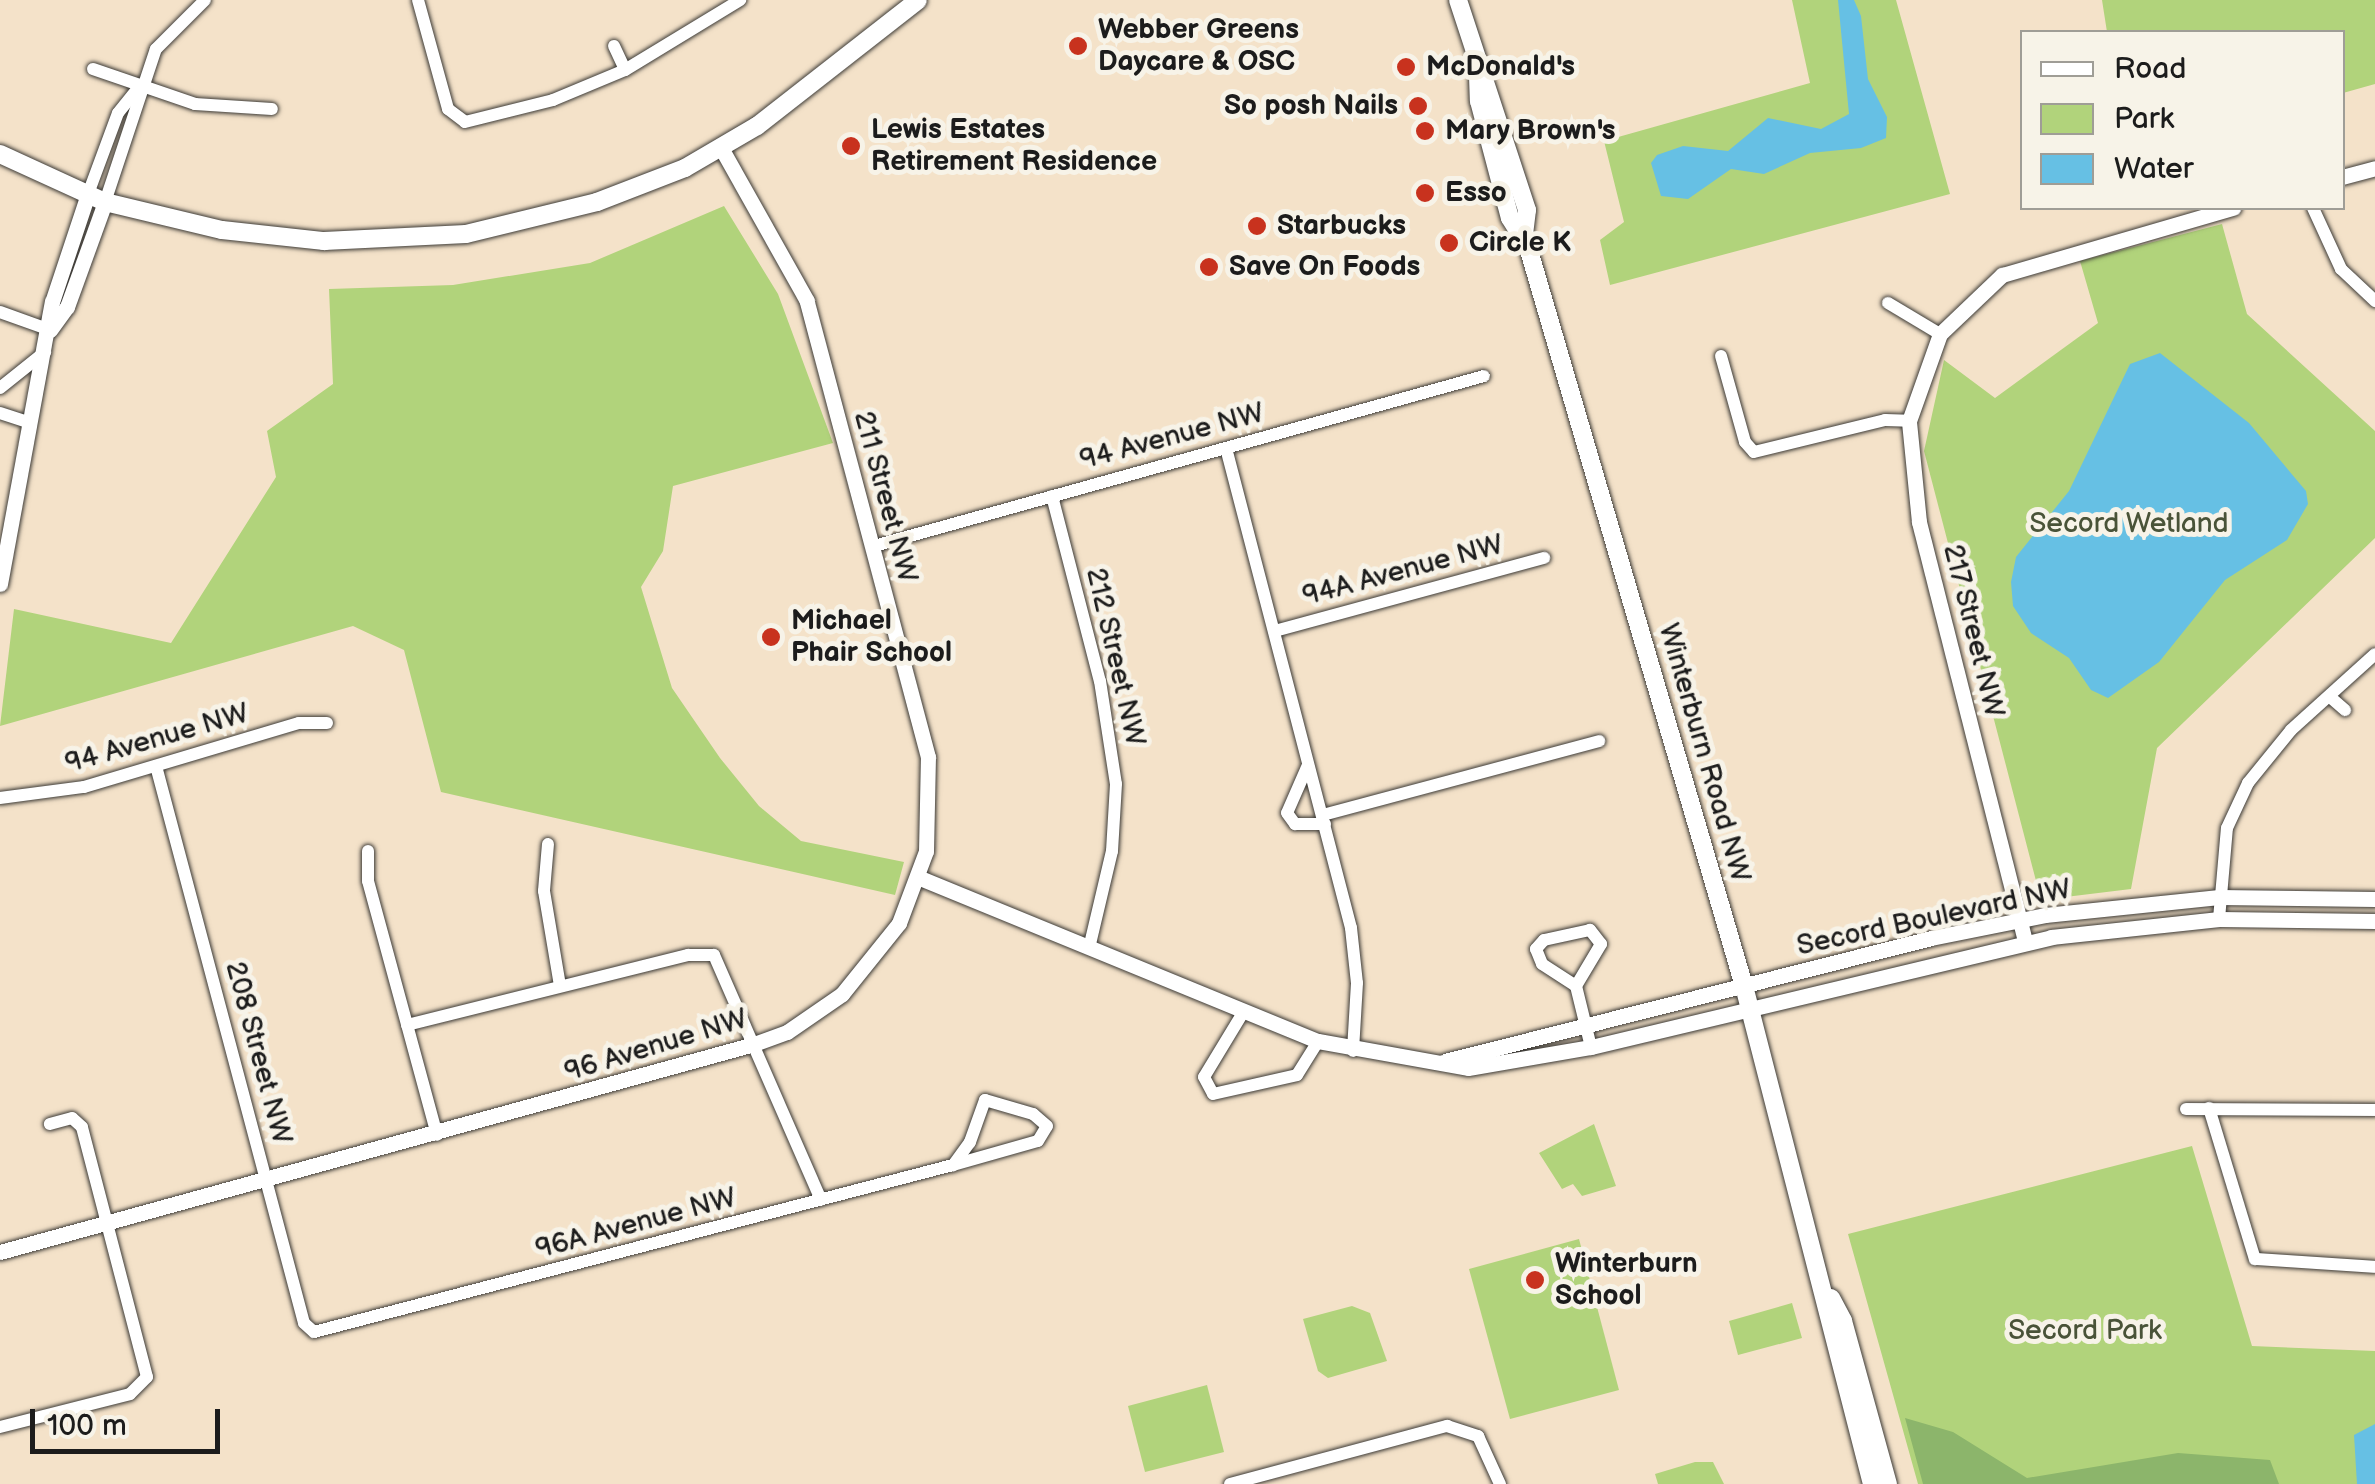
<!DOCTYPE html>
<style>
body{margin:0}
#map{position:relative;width:2375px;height:1484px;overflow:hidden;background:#f4e2c9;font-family:"Balsamiq Sans",sans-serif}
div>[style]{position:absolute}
.green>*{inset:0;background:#b1d37b}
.forest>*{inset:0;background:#8cb56b}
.water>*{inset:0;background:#66c0e4}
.roads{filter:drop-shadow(0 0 2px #3c3a36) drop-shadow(0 0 2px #3c3a36)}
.minor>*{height:12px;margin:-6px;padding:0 6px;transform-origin:6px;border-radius:6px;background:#fff}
.tertiary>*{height:15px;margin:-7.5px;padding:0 7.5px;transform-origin:7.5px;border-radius:7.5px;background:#fff}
.secondary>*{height:18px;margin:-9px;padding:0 9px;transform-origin:9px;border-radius:9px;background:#fff}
.dots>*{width:28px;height:28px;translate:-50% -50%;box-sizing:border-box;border:5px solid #f7f3e8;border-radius:50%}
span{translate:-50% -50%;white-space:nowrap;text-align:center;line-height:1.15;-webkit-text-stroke:10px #f7f3e8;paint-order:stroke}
.poi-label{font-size:28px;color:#1c1c1c;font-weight:700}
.left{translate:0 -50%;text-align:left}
.right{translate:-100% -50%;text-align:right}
.street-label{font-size:28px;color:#1c1c1c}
.park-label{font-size:28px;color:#495338}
.legend{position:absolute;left:2020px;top:30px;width:325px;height:180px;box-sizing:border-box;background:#f7f3e8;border:2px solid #9f9d96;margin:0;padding:12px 18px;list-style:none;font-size:30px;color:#1c1c1c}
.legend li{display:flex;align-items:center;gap:20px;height:50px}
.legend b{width:50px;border:2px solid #9f9d96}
.scale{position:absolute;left:30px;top:1409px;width:190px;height:45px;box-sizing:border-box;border:5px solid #1c1c1c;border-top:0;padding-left:12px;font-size:30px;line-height:35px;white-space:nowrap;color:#1c1c1c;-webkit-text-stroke:8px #f7f3e8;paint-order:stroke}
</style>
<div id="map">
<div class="green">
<div style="clip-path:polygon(1792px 0,1896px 0,1950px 194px,1610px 285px,1600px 240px,1624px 222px,1604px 141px,1810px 83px)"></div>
<div style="clip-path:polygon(2102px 0,2375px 0,2375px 84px,2343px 93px,2342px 32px,2107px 32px)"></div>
<div style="clip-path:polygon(724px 206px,778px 294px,833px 443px,673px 486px,663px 551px,641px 587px,672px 688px,720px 758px,759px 806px,801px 841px,904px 862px,895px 895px,441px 792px,404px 650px,353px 626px,0 726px,14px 609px,171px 643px,276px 477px,267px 431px,333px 384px,329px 289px,453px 285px,590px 263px)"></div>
<div style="clip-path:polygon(2222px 224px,2247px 314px,2375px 431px,2375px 538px,2157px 748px,2131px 889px,2041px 900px,1924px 451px,1944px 360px,1995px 398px,2098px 323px,2080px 261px)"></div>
<div style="clip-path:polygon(1594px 1124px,1616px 1186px,1582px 1196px,1573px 1184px,1562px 1189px,1539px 1153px)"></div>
<div style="clip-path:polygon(2192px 1146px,2252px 1346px,2375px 1351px,2375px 1484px,1918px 1484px,1848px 1234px)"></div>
<div style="clip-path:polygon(1579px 1239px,1619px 1390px,1510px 1419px,1469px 1269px)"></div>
<div style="clip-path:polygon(1792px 1303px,1802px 1338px,1738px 1355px,1729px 1321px)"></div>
<div style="clip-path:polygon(1352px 1306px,1370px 1313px,1387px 1361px,1328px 1378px,1318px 1371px,1303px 1319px)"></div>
<div style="clip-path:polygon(1207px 1385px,1224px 1452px,1145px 1472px,1128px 1406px)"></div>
<div style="clip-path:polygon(1695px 1462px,1713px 1462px,1724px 1484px,1658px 1484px,1655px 1474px)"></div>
</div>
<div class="forest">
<div style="clip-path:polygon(1905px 1418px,1953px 1432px,2027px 1478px,2178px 1453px,2270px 1460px,2279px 1484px,1923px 1484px)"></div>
</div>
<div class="water">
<div style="clip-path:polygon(1838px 0,1854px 0,1861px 16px,1868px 79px,1887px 117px,1886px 138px,1861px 148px,1810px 153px,1764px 174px,1731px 169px,1688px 199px,1661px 196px,1651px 163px,1657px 155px,1683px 146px,1728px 151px,1768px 118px,1821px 129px,1849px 114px)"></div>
<div style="clip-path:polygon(2160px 353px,2249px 423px,2306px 491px,2308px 504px,2287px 540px,2225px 580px,2159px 662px,2108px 698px,2091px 690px,2069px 658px,2031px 633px,2013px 606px,2011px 582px,2016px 557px,2069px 491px,2130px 364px)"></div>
<div style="clip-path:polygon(2375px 1424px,2375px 1484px,2357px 1484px,2354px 1435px)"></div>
</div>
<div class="roads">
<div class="minor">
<div style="left:418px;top:0;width:113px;rotate:74.6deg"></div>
<div style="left:448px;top:109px;width:21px;rotate:37deg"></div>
<div style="left:465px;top:122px;width:91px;rotate:-14deg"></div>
<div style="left:553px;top:100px;width:78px;rotate:-22.6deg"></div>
<div style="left:625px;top:70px;width:135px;rotate:-31.3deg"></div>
<div style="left:614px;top:46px;width:26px;rotate:65deg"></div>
<div style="left:93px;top:69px;width:108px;rotate:18.9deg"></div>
<div style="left:195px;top:104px;width:77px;rotate:3.7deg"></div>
<div style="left:88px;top:194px;width:86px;rotate:-69.7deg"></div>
<div style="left:118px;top:113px;width:33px;rotate:-51deg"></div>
<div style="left:105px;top:202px;width:161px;rotate:-71.6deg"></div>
<div style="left:156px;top:49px;width:69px;rotate:-45deg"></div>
<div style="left:2313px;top:208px;width:67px;rotate:65.3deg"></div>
<div style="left:2341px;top:269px;width:47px;rotate:43.3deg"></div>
<div style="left:1888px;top:303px;width:61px;rotate:30.8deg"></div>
<div style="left:0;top:312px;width:53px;rotate:19.8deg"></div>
<div style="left:1721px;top:356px;width:89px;rotate:74.4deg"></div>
<div style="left:1745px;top:442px;width:13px;rotate:48deg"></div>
<div style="left:1754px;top:452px;width:135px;rotate:-13.7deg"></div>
<div style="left:1885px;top:420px;width:24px;rotate:2deg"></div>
<div style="left:0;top:388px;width:58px;rotate:-38.7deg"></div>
<div style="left:0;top:413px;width:29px;rotate:18deg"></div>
<div style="left:1226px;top:448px;width:496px;rotate:75.4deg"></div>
<div style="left:1351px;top:928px;width:55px;rotate:83.8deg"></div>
<div style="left:1357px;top:983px;width:68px;rotate:93.4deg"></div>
<div style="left:1052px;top:496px;width:191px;rotate:75.5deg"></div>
<div style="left:1100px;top:681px;width:104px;rotate:81.2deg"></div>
<div style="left:1116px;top:784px;width:67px;rotate:93.4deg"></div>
<div style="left:1112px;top:851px;width:100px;rotate:103.3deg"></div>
<div style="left:874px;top:546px;width:633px;rotate:-15.57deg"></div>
<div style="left:1275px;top:631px;width:279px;rotate:-15.2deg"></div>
<div style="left:2330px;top:697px;width:20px;rotate:41deg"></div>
<div style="left:1308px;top:765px;width:52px;rotate:113.6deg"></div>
<div style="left:1287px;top:813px;width:14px;rotate:54deg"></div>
<div style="left:1295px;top:824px;width:30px"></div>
<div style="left:156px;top:766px;width:576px;rotate:75.12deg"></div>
<div style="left:304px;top:1323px;width:13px;rotate:42deg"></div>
<div style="left:314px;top:1332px;width:660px;rotate:-14.65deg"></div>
<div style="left:953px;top:1165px;width:88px;rotate:-15.8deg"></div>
<div style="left:1038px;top:1141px;width:17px;rotate:-59deg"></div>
<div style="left:1047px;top:1126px;width:18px;rotate:-139deg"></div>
<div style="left:1033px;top:1114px;width:50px;rotate:-163.7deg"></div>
<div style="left:985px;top:1100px;width:45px;rotate:109.7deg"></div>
<div style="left:970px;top:1142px;width:29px;rotate:126deg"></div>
<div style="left:0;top:798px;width:85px;rotate:-7.5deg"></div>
<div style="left:84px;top:787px;width:224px;rotate:-16.6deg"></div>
<div style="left:299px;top:723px;width:28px"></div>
<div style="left:1323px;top:815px;width:286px;rotate:-15deg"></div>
<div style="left:548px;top:844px;width:47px;rotate:94.9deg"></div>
<div style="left:544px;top:891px;width:96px;rotate:80.4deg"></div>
<div style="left:368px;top:851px;width:30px;rotate:90deg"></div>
<div style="left:368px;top:881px;width:263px;rotate:74.8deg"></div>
<div style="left:2219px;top:919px;width:91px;rotate:-85deg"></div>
<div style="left:2227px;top:828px;width:50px;rotate:-65deg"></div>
<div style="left:2248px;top:783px;width:68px;rotate:-50.9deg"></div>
<div style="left:2291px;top:730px;width:113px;rotate:-42.1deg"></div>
<div style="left:1576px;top:986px;width:49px;rotate:-59.2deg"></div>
<div style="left:1601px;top:944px;width:18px;rotate:-128deg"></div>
<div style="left:1590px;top:930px;width:47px;rotate:167.7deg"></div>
<div style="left:1544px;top:940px;width:12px;rotate:132deg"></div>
<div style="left:1536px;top:949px;width:16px;rotate:68deg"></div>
<div style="left:1542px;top:964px;width:40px;rotate:32.9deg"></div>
<div style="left:1576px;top:986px;width:63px;rotate:76.2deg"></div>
<div style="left:1244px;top:1011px;width:77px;rotate:121.2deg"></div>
<div style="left:1204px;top:1077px;width:19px;rotate:62deg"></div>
<div style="left:1213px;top:1094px;width:86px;rotate:-12.7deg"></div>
<div style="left:1297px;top:1075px;width:40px;rotate:-58deg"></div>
<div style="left:407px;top:1025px;width:290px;rotate:-14deg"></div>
<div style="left:688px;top:955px;width:26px"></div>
<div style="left:714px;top:955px;width:267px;rotate:66.4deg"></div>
<div style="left:2209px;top:1108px;width:158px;rotate:73.1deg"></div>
<div style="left:2255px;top:1259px;width:120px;rotate:3.8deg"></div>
<div style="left:2186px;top:1109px;width:189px;rotate:0.3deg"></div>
<div style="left:0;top:1427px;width:134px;rotate:-14.2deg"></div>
<div style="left:130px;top:1394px;width:24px;rotate:-45deg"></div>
<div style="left:147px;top:1377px;width:258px;rotate:-104.6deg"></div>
<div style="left:82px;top:1127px;width:13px;rotate:-138deg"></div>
<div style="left:72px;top:1118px;width:23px;rotate:165deg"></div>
<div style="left:1230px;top:1484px;width:225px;rotate:-15deg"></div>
<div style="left:1447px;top:1426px;width:33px;rotate:18deg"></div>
<div style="left:1478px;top:1436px;width:53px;rotate:65.4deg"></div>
</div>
<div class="tertiary">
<div style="left:2342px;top:177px;width:34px;rotate:-15deg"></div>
<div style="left:50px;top:330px;width:29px;rotate:-54deg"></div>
<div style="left:67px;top:307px;width:112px;rotate:-70.1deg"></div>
<div style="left:0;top:584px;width:287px;rotate:-79.6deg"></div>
<div style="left:52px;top:302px;width:114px;rotate:-71.6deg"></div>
<div style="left:920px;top:878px;width:430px;rotate:22.3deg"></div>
<div style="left:1318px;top:1041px;width:152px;rotate:10.2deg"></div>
<div style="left:1468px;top:1068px;width:125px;rotate:-9.7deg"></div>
<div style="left:1591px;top:1047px;width:473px;rotate:-13.4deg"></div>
<div style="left:2051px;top:937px;width:169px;rotate:-6.1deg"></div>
<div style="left:2219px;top:919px;width:156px;rotate:0.7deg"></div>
<div style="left:2025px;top:941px;width:432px;rotate:-104.2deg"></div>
<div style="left:1919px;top:522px;width:101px;rotate:-95.7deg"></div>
<div style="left:1909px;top:421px;width:92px;rotate:-70.4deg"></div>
<div style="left:1940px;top:334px;width:86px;rotate:-43.6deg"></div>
<div style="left:2002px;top:275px;width:241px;rotate:-16.2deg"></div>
<div style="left:1445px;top:1061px;width:501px;rotate:-14.2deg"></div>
<div style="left:1931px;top:938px;width:116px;rotate:-11.4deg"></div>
<div style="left:2045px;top:915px;width:175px;rotate:-5.9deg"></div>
<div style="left:2219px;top:897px;width:156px;rotate:0.7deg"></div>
<div style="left:0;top:1252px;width:782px;rotate:-15.42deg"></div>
<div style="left:754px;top:1044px;width:35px;rotate:-20deg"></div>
<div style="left:787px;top:1032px;width:67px;rotate:-34.6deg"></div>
<div style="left:842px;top:994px;width:91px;rotate:-51.2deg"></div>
<div style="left:899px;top:923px;width:77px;rotate:-69.4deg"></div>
<div style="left:926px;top:851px;width:94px;rotate:-88.8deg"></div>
<div style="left:928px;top:757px;width:472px;rotate:-104.9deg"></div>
<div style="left:807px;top:301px;width:176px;rotate:-119.3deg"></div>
</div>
<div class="secondary">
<div style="left:1458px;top:0;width:221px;rotate:71.8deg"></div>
<div style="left:1527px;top:210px;width:25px;rotate:97deg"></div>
<div style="left:1478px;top:76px;width:25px;rotate:88deg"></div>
<div style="left:1479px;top:101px;width:121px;rotate:75.2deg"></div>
<div style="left:1510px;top:218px;width:34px;rotate:58deg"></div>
<div style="left:1528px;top:247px;width:770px;rotate:73.71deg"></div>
<div style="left:1744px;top:986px;width:514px;rotate:75.59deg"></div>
<div style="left:0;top:154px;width:115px;rotate:24.6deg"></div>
<div style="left:105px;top:202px;width:120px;rotate:13.5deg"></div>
<div style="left:222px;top:230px;width:103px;rotate:6.2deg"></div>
<div style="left:324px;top:241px;width:142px;rotate:-2.8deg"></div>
<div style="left:466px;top:234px;width:135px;rotate:-13.7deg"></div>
<div style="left:597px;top:202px;width:94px;rotate:-21.1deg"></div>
<div style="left:685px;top:168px;width:83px;rotate:-30.3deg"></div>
<div style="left:757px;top:126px;width:204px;rotate:-38deg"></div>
<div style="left:1831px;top:1298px;width:26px;rotate:62deg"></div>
<div style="left:1843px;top:1321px;width:169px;rotate:74.6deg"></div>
</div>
</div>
<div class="dots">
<div style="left:1078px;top:46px;background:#c8321e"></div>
<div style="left:1406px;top:67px;background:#c8321e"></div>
<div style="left:1418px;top:106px;background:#c8321e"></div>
<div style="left:1425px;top:131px;background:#c8321e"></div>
<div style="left:851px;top:146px;background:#c8321e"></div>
<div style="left:1425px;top:193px;background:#c8321e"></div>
<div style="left:1257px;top:226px;background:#c8321e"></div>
<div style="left:1449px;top:243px;background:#c8321e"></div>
<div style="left:1209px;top:267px;background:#c8321e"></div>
<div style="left:771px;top:637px;background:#c8321e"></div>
<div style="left:1535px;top:1280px;background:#c8321e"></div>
</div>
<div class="poi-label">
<span class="left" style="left:1098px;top:46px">Webber Greens<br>Daycare &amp; OSC</span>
<span class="left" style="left:1426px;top:67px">McDonald's</span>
<span class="right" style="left:1398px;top:106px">So posh Nails</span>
<span class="left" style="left:871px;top:146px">Lewis Estates<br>Retirement Residence</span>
<span class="left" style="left:1445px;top:131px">Mary Brown's</span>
<span class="left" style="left:1445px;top:193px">Esso</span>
<span class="left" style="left:1277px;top:226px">Starbucks</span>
<span class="left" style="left:1469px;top:243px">Circle K</span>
<span class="left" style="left:1229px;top:267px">Save On Foods</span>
<span class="left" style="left:791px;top:637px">Michael<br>Phair School</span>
<span class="left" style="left:1555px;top:1280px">Winterburn<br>School</span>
</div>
<div class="street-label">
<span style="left:1172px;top:437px;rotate:-15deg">94 Avenue NW</span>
<span style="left:885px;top:497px;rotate:75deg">211 Street NW</span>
<span style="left:1403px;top:571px;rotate:-15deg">94A Avenue NW</span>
<span style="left:1973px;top:631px;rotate:76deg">217 Street NW</span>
<span style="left:1115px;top:657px;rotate:77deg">212 Street NW</span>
<span style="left:157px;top:739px;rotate:-16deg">94 Avenue NW</span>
<span style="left:1704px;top:753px;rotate:74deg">Winterburn Road NW</span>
<span style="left:1934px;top:918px;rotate:-12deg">Secord Boulevard NW</span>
<span style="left:656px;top:1046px;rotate:-17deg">96 Avenue NW</span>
<span style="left:258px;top:1053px;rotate:75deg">208 Street NW</span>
<span style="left:636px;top:1224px;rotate:-15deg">96A Avenue NW</span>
</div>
<div class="park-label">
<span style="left:2129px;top:524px">Secord Wetland</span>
<span style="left:2085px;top:1331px">Secord Park</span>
</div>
<ul class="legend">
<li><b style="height:12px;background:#fff"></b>Road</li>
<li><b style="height:28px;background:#b1d37b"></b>Park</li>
<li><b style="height:28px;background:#66c0e4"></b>Water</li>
</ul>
<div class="scale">100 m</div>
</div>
